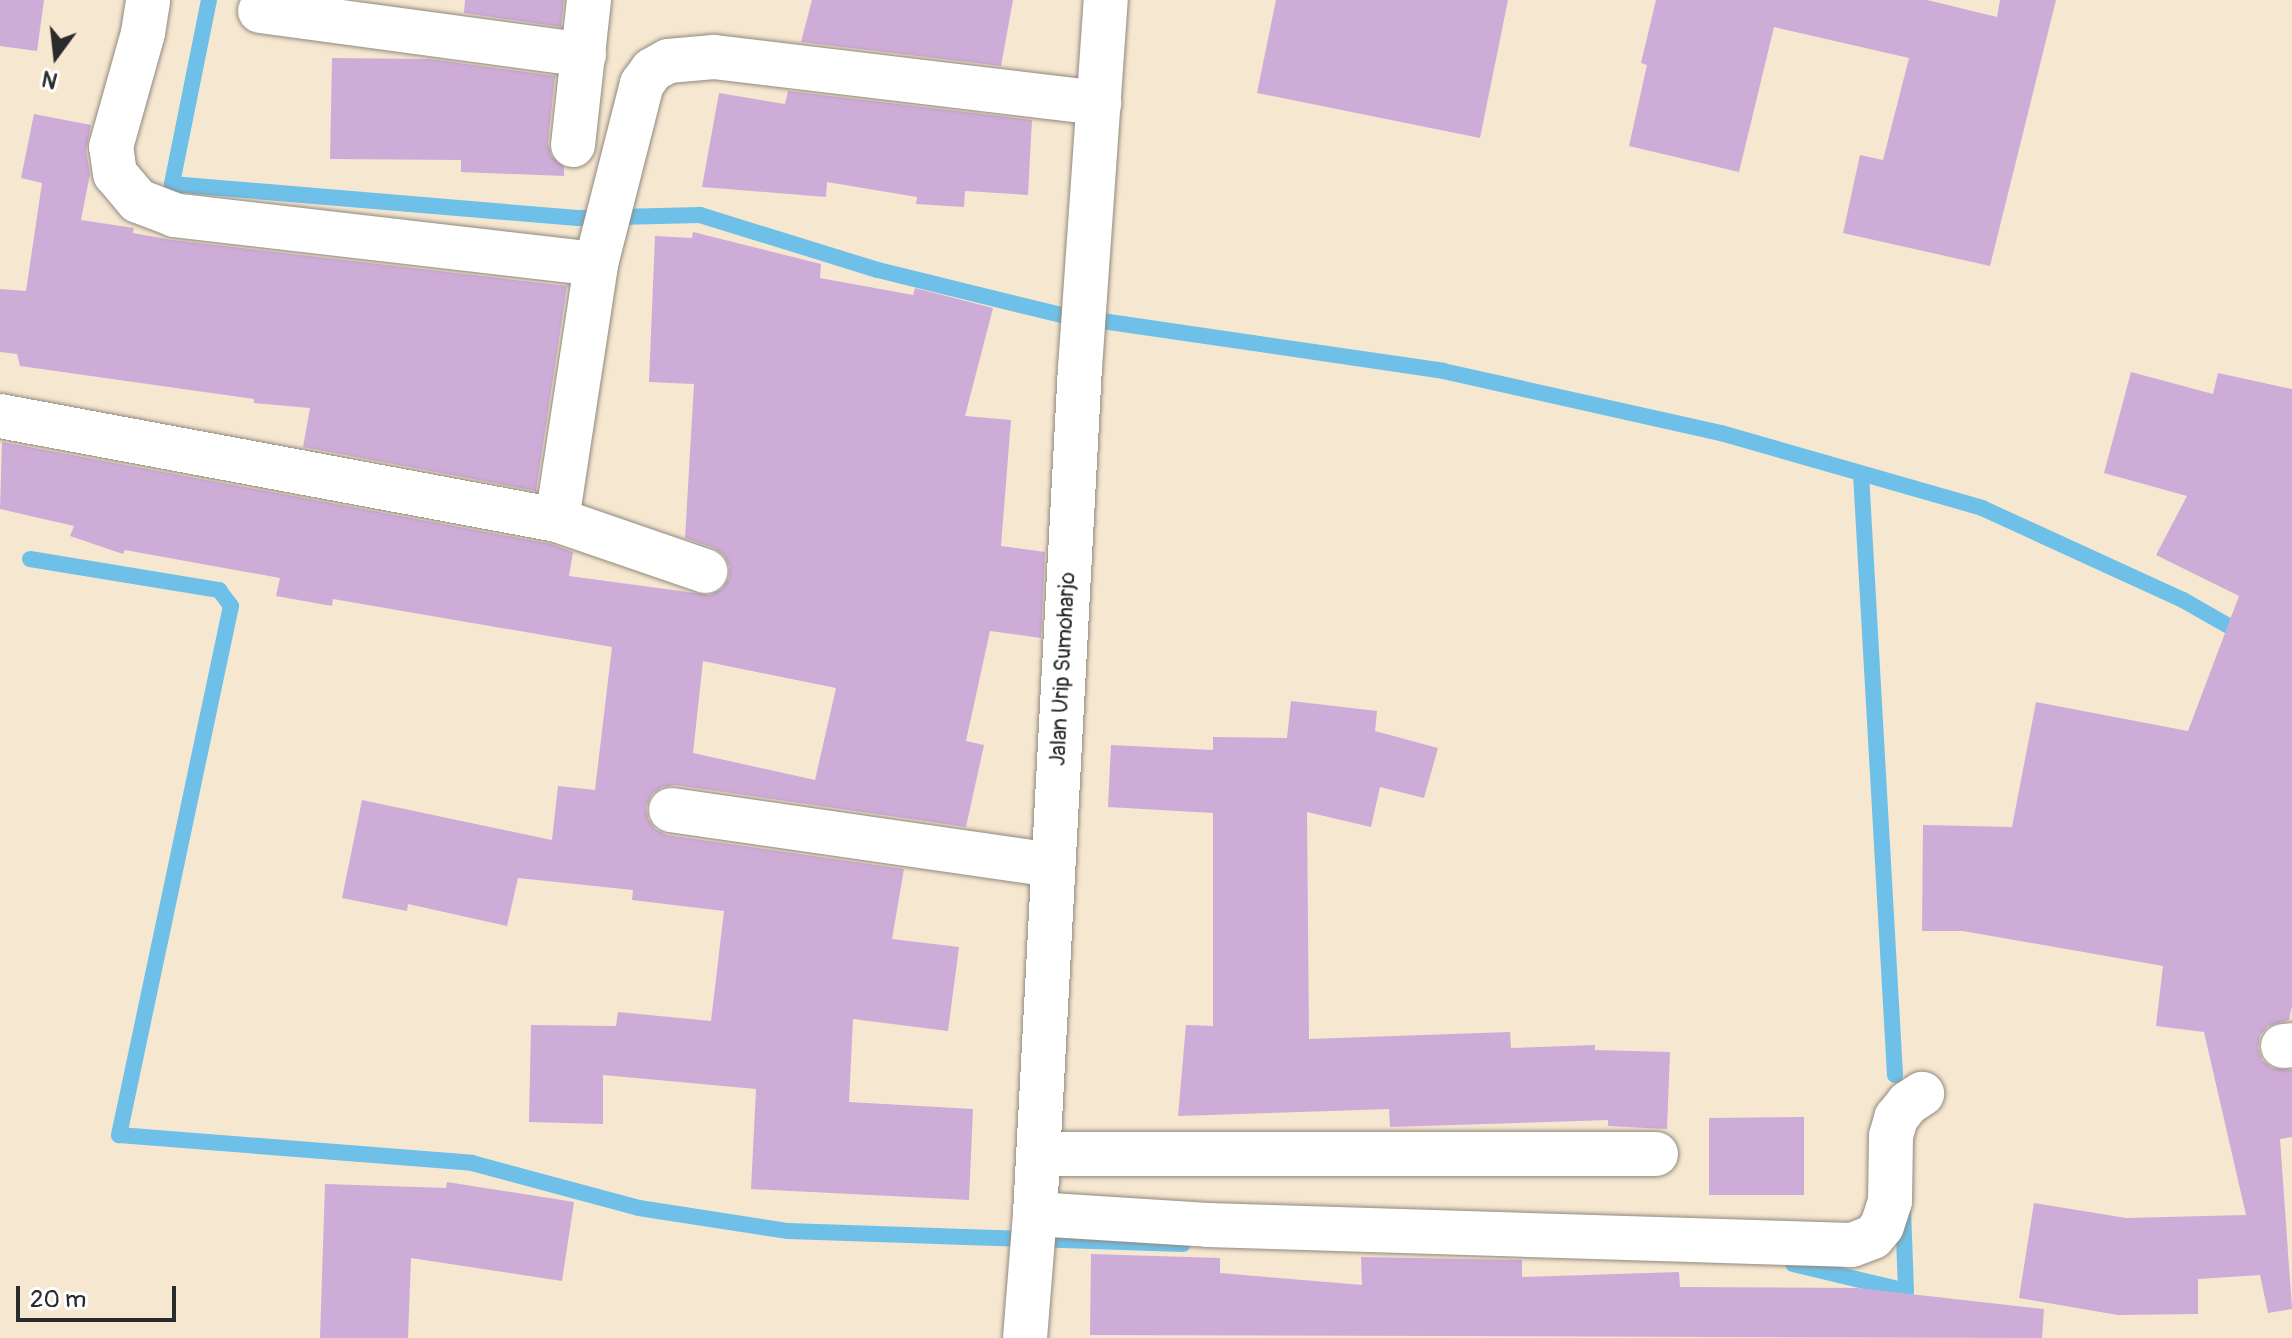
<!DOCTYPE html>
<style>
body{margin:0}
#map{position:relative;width:2292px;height:1338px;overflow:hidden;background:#f6e7d1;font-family:Pangolin,sans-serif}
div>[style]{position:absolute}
.stream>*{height:16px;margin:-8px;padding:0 8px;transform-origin:8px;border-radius:8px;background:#6ec0e9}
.building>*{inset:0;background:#ceacd8}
.roads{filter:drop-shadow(0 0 2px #90897e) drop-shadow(0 0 2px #90897e)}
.minor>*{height:44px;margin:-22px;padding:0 22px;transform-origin:22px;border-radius:22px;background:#fff}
span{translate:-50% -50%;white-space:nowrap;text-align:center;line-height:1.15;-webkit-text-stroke:6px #fff;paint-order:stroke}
.street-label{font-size:22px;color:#2b2b2b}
.north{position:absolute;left:16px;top:16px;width:80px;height:80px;-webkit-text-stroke:6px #fff;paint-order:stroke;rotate:195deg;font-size:22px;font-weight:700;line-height:32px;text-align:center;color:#2b2b2b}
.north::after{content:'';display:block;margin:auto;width:28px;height:36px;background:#2b2b2b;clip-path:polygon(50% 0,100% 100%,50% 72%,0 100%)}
.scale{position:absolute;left:16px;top:1286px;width:160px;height:36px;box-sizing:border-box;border:4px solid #2b2b2b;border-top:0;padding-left:10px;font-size:24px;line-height:28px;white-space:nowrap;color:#2b2b2b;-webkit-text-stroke:6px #fff;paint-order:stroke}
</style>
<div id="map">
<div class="stream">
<div style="left:209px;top:0;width:188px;rotate:101.4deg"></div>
<div style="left:172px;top:184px;width:407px;rotate:4.8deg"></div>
<div style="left:578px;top:218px;width:122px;rotate:-1.4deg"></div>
<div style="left:700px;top:215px;width:186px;rotate:17.2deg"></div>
<div style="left:878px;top:270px;width:188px;rotate:13.8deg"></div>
<div style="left:1061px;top:315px;width:386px;rotate:8.3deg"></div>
<div style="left:1443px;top:371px;width:285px;rotate:12.6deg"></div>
<div style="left:1721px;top:433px;width:272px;rotate:16deg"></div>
<div style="left:1982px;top:508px;width:221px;rotate:24.6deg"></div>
<div style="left:2183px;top:600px;width:73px;rotate:29.7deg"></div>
<div style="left:1861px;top:474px;width:602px;rotate:86.76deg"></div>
<div style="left:30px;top:559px;width:192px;rotate:9.3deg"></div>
<div style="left:219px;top:590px;width:20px;rotate:53deg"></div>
<div style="left:231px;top:606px;width:541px;rotate:101.95deg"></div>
<div style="left:119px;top:1135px;width:354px;rotate:4.5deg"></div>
<div style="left:472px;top:1163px;width:173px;rotate:15.1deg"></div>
<div style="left:639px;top:1208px;width:151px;rotate:8.8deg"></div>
<div style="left:788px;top:1231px;width:395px;rotate:1.9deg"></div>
<div style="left:1793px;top:1264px;width:116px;rotate:13.4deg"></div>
<div style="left:1906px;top:1291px;width:81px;rotate:-92.1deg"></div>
</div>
<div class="building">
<div style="clip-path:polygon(0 0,44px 0,37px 51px,0 46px)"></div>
<div style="clip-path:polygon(465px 0,564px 0,561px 27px,464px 13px)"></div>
<div style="clip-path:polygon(812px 0,1013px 0,1001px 66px,801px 42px)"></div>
<div style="clip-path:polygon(1276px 0,1508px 0,1480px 138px,1257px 93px)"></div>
<div style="clip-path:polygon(1656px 0,1927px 0,1997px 17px,2000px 0,2056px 0,1990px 266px,1843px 233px,1860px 155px,1883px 160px,1909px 58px,1774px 27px,1739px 172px,1629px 146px,1647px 65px,1641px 63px)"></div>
<div style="clip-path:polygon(332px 58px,430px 59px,555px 76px,548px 143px,551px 156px,564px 167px,564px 176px,461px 172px,461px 160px,330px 159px)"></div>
<div style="clip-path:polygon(788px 91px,1032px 120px,1028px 195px,965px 191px,964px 207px,916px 204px,917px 197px,827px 182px,826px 197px,702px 187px,719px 93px,785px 104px)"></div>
<div style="clip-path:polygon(34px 114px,91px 125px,86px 150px,90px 174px,81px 220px,134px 228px,133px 233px,172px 240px,567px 286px,536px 491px,303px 447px,310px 408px,254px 403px,254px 399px,20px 366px,17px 354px,0 352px,0 289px,26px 291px,42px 183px,21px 178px)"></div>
<div style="clip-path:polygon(evenodd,693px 232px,821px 264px,820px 278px,913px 295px,915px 288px,993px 308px,965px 416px,1011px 420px,1001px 546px,1045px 552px,1041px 638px,990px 631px,966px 741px,984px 745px,966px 827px,675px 785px,662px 787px,652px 794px,646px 807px,648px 819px,655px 829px,667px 835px,904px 869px,892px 939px,959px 947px,948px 1031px,853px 1019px,849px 1102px,973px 1109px,969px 1200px,751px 1189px,756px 1089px,603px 1075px,603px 1124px,529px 1122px,531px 1025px,616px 1026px,618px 1012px,711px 1021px,724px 911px,632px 900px,633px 890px,518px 878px,507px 926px,408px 904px,407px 911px,342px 898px,362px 800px,552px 840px,558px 786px,595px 790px,612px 647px,333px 599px,332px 606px,276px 596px,280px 578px,125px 550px,123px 554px,70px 536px,74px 526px,0 509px,2px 442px,551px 544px,573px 552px,569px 576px,710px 595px,722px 589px,729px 578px,730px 567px,724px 555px,714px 548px,685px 538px,694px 384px,649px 382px,655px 236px,692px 238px,693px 232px,703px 661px,836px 688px,815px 780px,693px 753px,703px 661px)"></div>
<div style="clip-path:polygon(2131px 372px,2213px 394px,2218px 373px,2292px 389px,2292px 1006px,2289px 1020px,2268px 1026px,2260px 1035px,2258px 1048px,2262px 1060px,2272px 1068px,2292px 1070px,2292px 1137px,2280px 1139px,2292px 1309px,2268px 1313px,2260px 1275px,2198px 1279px,2198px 1314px,2118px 1315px,2019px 1298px,2034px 1203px,2126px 1218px,2246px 1215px,2204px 1032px,2156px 1026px,2163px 966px,1963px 931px,1922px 931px,1923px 825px,2012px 827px,2036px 702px,2188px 731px,2239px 596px,2156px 555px,2187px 496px,2104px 473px)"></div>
<div style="clip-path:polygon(1291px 701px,1377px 711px,1375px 731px,1438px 748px,1424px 798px,1380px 787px,1371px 827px,1307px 812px,1309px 1039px,1510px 1032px,1511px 1048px,1595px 1045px,1595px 1050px,1670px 1052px,1667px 1129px,1608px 1126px,1608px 1120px,1390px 1127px,1389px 1109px,1178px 1116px,1186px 1025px,1213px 1026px,1213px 813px,1108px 807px,1111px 745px,1213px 750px,1213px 737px,1287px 738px)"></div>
<div style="clip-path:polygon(1804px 1117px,1804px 1195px,1709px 1195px,1709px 1118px)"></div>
<div style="clip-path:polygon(447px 1182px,574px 1202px,562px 1281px,411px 1258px,408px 1338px,320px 1338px,325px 1184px,446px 1188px)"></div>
<div style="clip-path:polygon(1091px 1254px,1220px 1258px,1220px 1273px,1362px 1285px,1361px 1257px,1522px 1260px,1522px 1277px,1679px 1272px,1680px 1287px,1857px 1288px,2044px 1309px,2042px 1338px,1090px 1335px)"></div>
</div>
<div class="roads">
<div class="minor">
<div style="left:260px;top:11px;width:327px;rotate:7.7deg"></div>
<div style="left:573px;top:145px;width:146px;rotate:-83.7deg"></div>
<div style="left:596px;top:264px;width:186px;rotate:-75.7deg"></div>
<div style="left:642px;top:84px;width:17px;rotate:-54deg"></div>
<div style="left:652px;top:70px;width:18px;rotate:-29deg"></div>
<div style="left:668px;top:61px;width:46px;rotate:-5deg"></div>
<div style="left:714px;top:57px;width:388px;rotate:6.8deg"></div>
<div style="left:0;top:416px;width:567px;rotate:10.58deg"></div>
<div style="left:557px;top:520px;width:259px;rotate:-81.3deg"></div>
<div style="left:596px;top:264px;width:424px;rotate:-173.4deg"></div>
<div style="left:175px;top:215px;width:40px;rotate:-159deg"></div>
<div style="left:138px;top:201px;width:35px;rotate:-130deg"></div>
<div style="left:115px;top:174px;width:27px;rotate:-98deg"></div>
<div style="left:111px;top:147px;width:118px;rotate:-74.3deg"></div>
<div style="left:143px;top:33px;width:33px;rotate:-81deg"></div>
<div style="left:557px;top:520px;width:157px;rotate:19deg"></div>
<div style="left:671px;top:810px;width:386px;rotate:8.2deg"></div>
<div style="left:2283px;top:1046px;width:9px;rotate:-6deg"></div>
<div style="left:1038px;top:1154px;width:618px"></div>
<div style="left:1035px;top:1214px;width:173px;rotate:3.6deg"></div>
<div style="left:1208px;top:1225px;width:644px;rotate:1.78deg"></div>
<div style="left:1852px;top:1245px;width:22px;rotate:-21deg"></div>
<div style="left:1873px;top:1237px;width:14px;rotate:-51deg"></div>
<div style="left:1882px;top:1226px;width:26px;rotate:-72deg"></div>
<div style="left:1890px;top:1201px;width:65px;rotate:-89.1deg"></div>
<div style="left:1891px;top:1136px;width:19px;rotate:-74deg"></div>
<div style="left:1896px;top:1118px;width:19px;rotate:-51deg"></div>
<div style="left:1908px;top:1103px;width:17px;rotate:-33deg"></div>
<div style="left:1025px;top:1338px;width:124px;rotate:-85.4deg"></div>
<div style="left:1035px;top:1214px;width:847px;rotate:-86.96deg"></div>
<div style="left:1080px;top:368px;width:369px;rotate:-86deg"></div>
</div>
</div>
<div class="street-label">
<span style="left:1063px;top:669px;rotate:-87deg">Jalan Urip Sumoharjo</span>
</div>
<div class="north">N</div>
<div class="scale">20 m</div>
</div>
